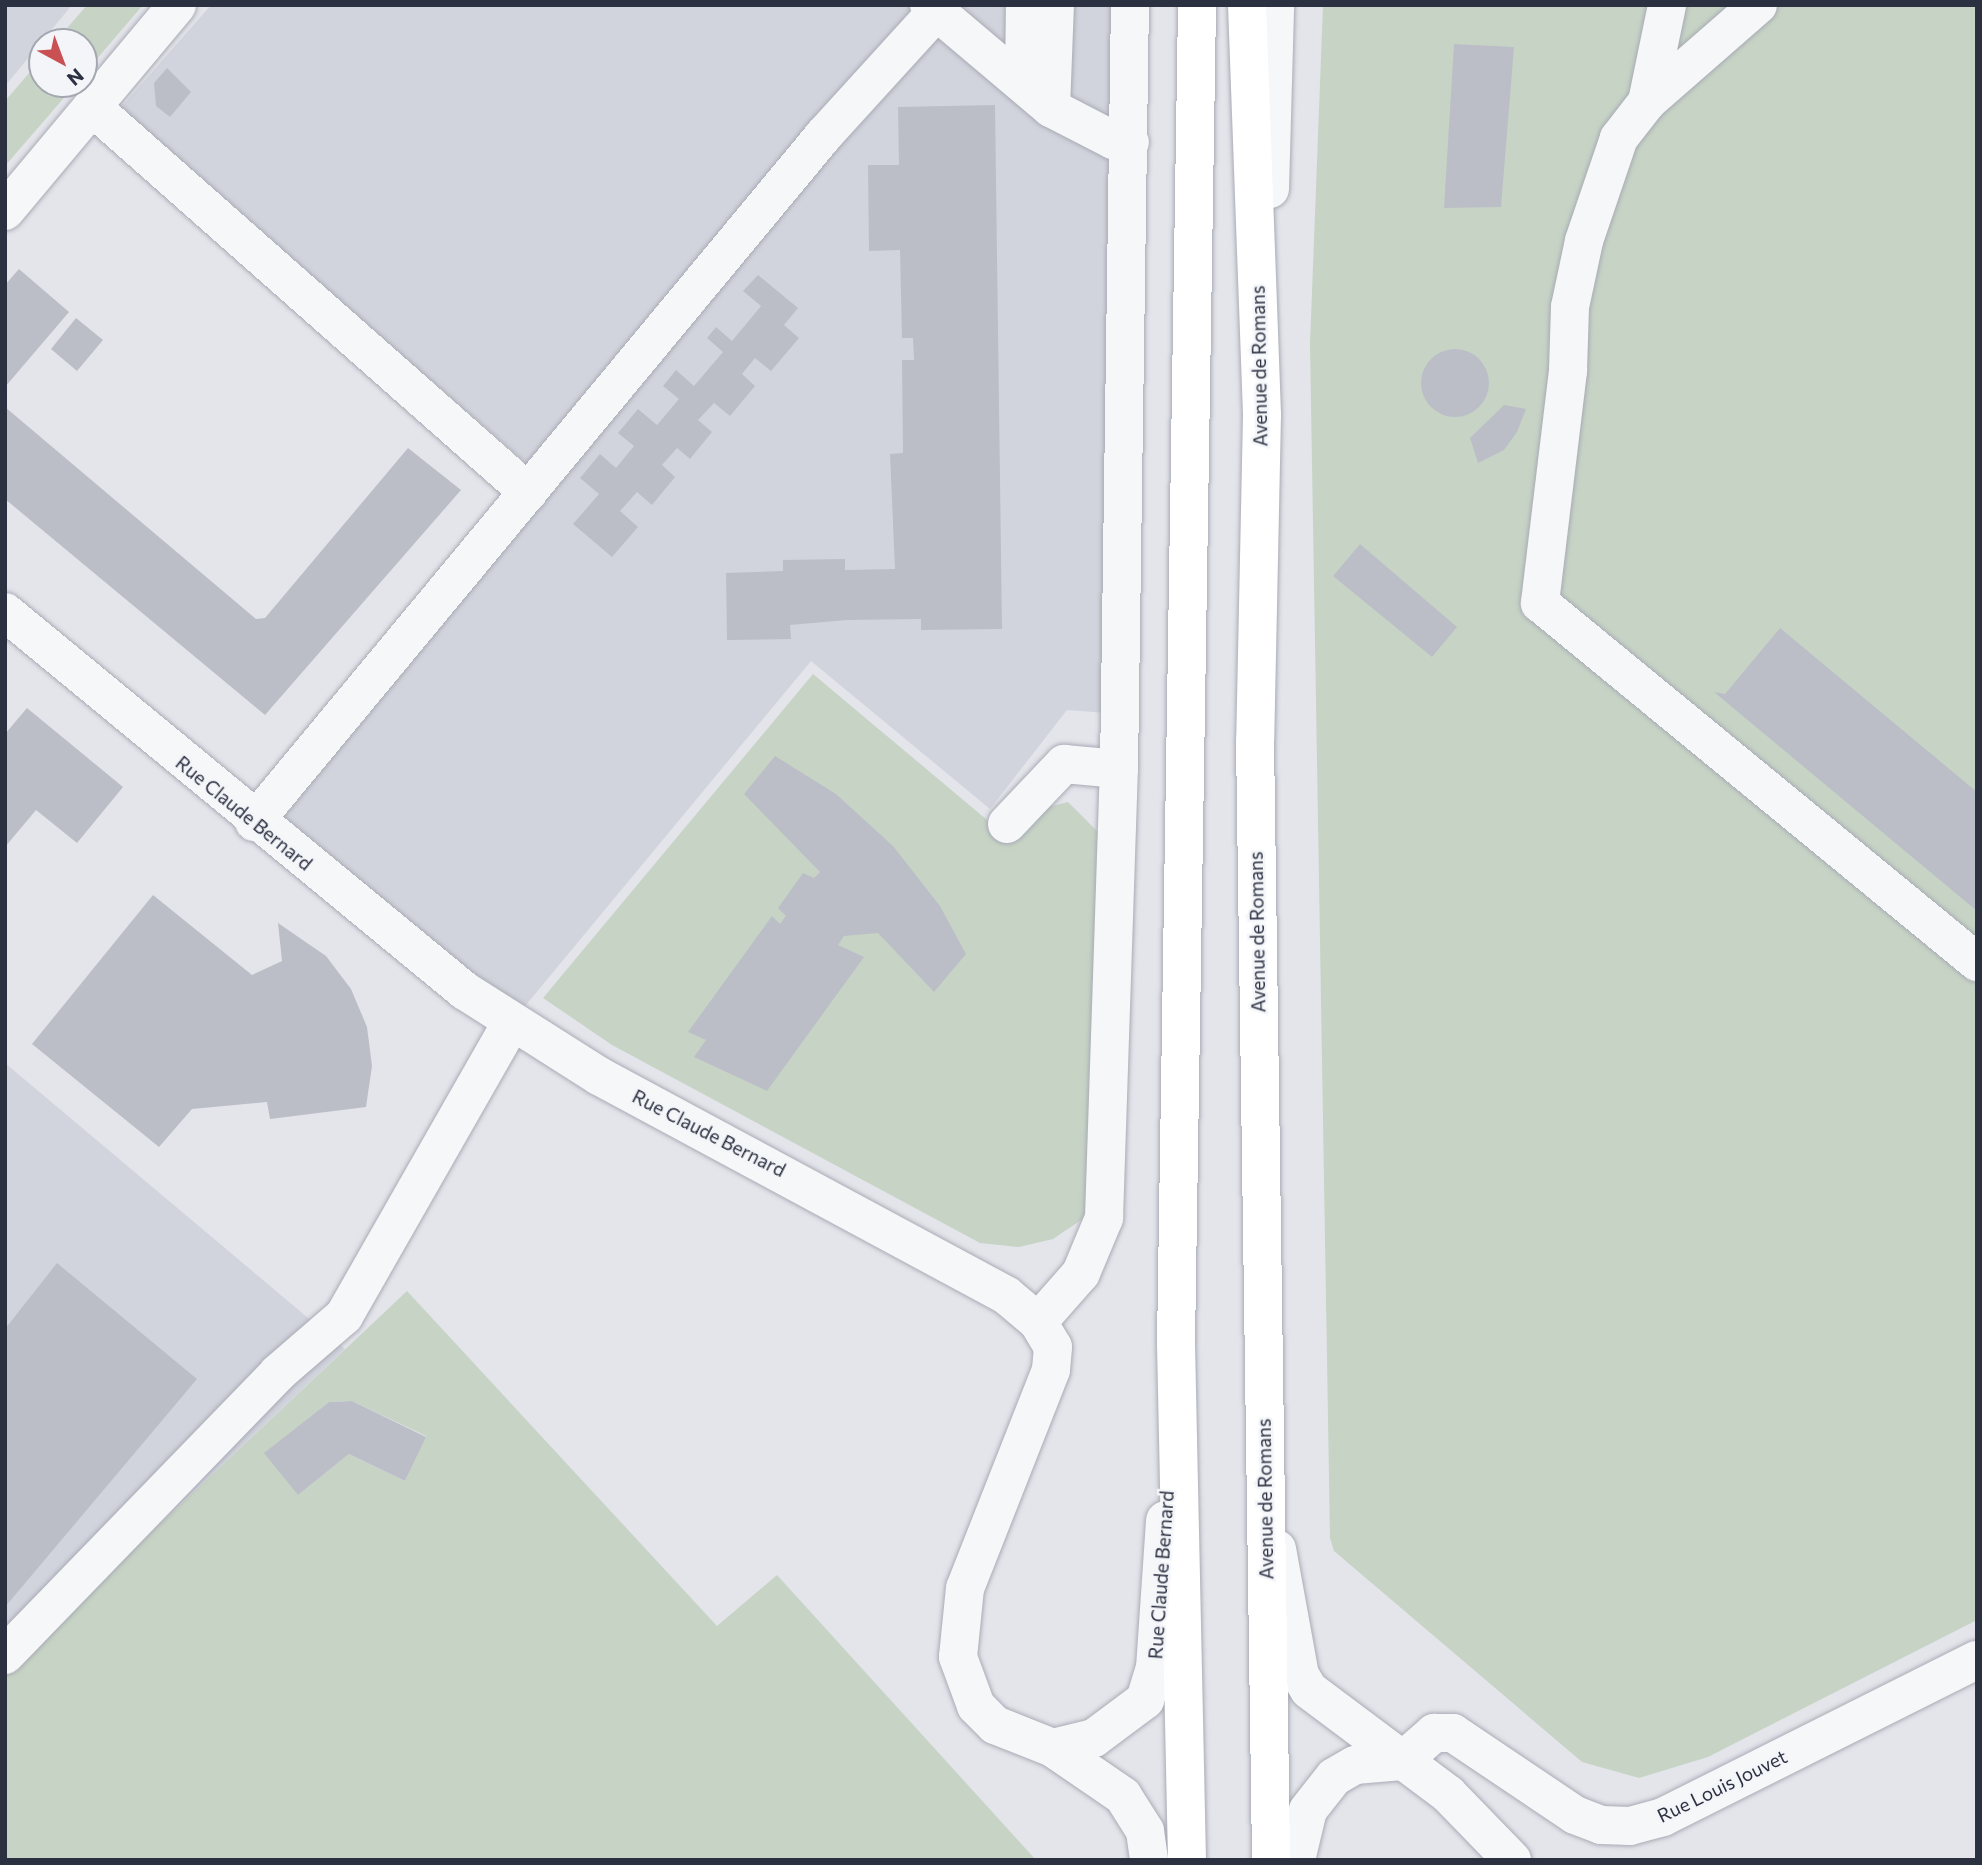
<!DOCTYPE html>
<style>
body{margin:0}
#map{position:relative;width:1982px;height:1865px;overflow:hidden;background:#e4e5eb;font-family:Commissioner,sans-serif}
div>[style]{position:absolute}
.built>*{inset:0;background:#d2d4dd}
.green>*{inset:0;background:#c7d4c5}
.building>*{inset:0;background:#bbbec7}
.round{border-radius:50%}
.roads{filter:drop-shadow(0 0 2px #a9abb5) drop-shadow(0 0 2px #a9abb5)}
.minor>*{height:38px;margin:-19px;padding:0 19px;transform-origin:19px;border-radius:19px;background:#f6f7f9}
.major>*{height:38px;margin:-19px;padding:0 19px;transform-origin:19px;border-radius:19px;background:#fff}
span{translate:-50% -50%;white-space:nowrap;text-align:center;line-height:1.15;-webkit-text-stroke:5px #f3f5f8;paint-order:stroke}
.street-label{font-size:19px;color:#2c3142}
.frame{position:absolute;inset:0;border:7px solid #2c3142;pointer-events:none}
.north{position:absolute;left:28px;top:28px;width:70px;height:70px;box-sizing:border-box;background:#f3f5f8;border:2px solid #a3a7af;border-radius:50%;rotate:139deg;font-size:19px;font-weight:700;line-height:28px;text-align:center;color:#2c3142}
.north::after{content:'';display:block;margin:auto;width:24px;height:32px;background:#c95053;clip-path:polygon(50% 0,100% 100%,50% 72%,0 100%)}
</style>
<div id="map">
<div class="built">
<div style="clip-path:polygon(5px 5px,72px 5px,5px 86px)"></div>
<div style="clip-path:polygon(211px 5px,1122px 5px,1120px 714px,1067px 710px,990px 809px,811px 661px,511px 1023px,248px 816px,535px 470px,117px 112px)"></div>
<div style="clip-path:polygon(5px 1063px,345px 1349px,5px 1670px)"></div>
</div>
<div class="green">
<div style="clip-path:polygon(87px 5px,143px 5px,84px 74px,84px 42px,55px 42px)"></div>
<div style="clip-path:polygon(1323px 5px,1977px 5px,1977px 1620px,1708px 1757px,1639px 1778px,1582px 1762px,1334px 1551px,1330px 1538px,1310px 344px)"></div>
<div style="clip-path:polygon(42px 58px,42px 84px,76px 84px,5px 166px,5px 101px)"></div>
<div style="clip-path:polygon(813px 674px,1011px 840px,1036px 810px,1068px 802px,1108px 842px,1099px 1208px,1053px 1239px,1019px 1247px,980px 1243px,612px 1045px,543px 998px)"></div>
<div style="clip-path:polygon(evenodd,407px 1291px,717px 1626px,777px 1575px,1036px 1860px,5px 1860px,5px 1670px,407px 1291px,352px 1401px,426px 1436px,405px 1481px,349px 1454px,299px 1494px,265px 1453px,329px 1402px,352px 1401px)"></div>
</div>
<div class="building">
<div style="clip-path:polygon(1454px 44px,1514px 47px,1501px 207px,1444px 208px)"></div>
<div style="clip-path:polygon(167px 68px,191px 92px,170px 117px,156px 106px,154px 83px)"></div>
<div style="clip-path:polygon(995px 105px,1002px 629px,921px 630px,921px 619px,847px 620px,790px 625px,791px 639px,727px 640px,726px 573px,783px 571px,783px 560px,845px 559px,845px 570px,895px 569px,890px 454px,903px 453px,902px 360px,914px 360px,913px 338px,902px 338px,900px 250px,869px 251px,868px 165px,899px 165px,898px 107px)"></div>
<div style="clip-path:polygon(19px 269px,69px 312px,5px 387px,5px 285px)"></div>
<div style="clip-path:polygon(758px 275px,798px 308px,784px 325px,799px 338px,771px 371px,755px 358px,742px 374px,755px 386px,730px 416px,714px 403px,698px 420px,712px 432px,690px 459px,677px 448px,662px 465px,675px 477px,652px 505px,637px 492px,620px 511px,638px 527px,612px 557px,573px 524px,599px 494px,580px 478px,600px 454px,616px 468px,634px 446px,618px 433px,638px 409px,657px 425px,679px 399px,663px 386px,676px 370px,694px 386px,723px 352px,707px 338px,716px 327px,732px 341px,761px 306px,743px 291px)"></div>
<div style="clip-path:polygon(76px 318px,103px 340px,77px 371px,51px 349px)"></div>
<div class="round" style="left:1421px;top:349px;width:68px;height:68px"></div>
<div style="clip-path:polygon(1504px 405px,1526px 409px,1517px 432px,1504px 450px,1478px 463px,1470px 438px)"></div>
<div style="clip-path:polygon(5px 407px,256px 619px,265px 618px,408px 448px,461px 490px,265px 715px,5px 499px)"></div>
<div style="clip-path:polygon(1360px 544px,1457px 627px,1432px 657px,1333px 576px)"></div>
<div style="clip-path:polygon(1780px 628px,1977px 792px,1977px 911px,1714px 692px,1725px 694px)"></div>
<div style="clip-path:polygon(27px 708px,123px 787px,77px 843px,36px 810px,5px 847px,5px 734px)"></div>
<div style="clip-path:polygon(775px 756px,836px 794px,893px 846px,940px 906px,966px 954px,934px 992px,878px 933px,844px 936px,838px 945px,864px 957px,767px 1091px,694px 1057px,706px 1040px,688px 1032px,772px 916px,780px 924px,786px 916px,778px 908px,803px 873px,814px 878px,820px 872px,744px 794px)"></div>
<div style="clip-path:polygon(153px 895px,252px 975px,282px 961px,278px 923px,326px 956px,351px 989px,367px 1027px,372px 1066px,366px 1107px,270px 1119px,267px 1102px,192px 1109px,159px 1147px,32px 1044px)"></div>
<div style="clip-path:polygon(57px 1263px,197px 1379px,5px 1607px,5px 1329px)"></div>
<div style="clip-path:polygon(352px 1401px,426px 1437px,405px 1481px,349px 1454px,298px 1495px,264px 1453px,329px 1402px)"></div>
</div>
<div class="roads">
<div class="minor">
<div style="left:929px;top:5px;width:160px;rotate:40.2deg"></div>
<div style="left:1051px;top:108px;width:70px;rotate:27.3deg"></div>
<div style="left:1113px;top:140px;width:17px;rotate:7deg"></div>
<div style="left:1758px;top:5px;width:147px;rotate:138.9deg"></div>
<div style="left:1647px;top:102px;width:46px;rotate:127.9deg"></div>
<div style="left:1619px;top:138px;width:109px;rotate:108.8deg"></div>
<div style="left:1584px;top:241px;width:67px;rotate:102deg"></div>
<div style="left:1570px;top:307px;width:64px;rotate:91.8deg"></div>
<div style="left:1568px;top:371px;width:234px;rotate:96.9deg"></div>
<div style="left:1540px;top:603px;width:566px;rotate:39.4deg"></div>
<div style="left:1024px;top:82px;width:77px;rotate:-89.3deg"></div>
<div style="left:1647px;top:102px;width:99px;rotate:-78.3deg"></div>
<div style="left:92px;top:107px;width:582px;rotate:41.45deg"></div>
<div style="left:1051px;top:108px;width:103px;rotate:-87.8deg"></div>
<div style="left:1270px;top:189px;width:184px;rotate:-88.4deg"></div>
<div style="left:5px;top:211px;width:268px;rotate:-50.1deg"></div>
<div style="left:5px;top:612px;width:596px;rotate:39.49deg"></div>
<div style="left:465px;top:991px;width:159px;rotate:32.4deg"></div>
<div style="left:599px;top:1076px;width:462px;rotate:28.3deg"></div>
<div style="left:1006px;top:1295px;width:42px;rotate:40.2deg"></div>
<div style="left:1038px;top:1322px;width:29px;rotate:59deg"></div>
<div style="left:1053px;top:1347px;width:23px;rotate:95deg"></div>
<div style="left:1051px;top:1370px;width:234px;rotate:111.5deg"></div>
<div style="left:965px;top:1588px;width:69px;rotate:95.8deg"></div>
<div style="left:958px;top:1657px;width:52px;rotate:69.8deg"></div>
<div style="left:976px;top:1706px;width:27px;rotate:45deg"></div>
<div style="left:995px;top:1725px;width:62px;rotate:21.6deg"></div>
<div style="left:1053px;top:1748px;width:85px;rotate:34.4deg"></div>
<div style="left:1123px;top:1796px;width:41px;rotate:57.8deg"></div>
<div style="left:1145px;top:1831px;width:29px;rotate:82deg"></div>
<div style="left:254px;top:822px;width:893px;rotate:-50.32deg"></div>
<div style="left:824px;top:135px;width:168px;rotate:-47.7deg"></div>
<div style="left:1007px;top:824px;width:83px;rotate:-46.5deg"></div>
<div style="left:1064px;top:764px;width:55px;rotate:5.2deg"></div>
<div style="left:1038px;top:1322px;width:65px;rotate:-48.7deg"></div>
<div style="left:1081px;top:1273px;width:60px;rotate:-67.3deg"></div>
<div style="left:1104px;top:1218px;width:449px;rotate:-88.1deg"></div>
<div style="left:1119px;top:769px;width:764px;rotate:-89.18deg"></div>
<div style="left:1277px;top:1549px;width:128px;rotate:79.7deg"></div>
<div style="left:1300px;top:1675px;width:17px;rotate:59deg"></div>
<div style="left:1309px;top:1690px;width:174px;rotate:36.8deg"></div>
<div style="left:1448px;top:1794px;width:92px;rotate:45.9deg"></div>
<div style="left:5px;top:1655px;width:392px;rotate:-45.9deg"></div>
<div style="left:278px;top:1373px;width:87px;rotate:-40.8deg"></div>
<div style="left:344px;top:1316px;width:337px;rotate:-60.3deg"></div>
<div style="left:1053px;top:1748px;width:42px;rotate:-13.7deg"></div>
<div style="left:1094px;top:1738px;width:64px;rotate:-36.7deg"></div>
<div style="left:1145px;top:1700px;width:34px;rotate:-73deg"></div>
<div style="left:1155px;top:1668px;width:148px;rotate:-86.1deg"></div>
<div style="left:1402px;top:1761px;width:43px;rotate:-41.2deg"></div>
<div style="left:1434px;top:1733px;width:19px"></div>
<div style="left:1453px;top:1733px;width:147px;rotate:33.9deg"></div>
<div style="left:1575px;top:1815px;width:28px;rotate:21deg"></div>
<div style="left:1601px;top:1825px;width:29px;rotate:2deg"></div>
<div style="left:1630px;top:1826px;width:34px;rotate:-15deg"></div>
<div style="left:1663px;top:1817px;width:351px;rotate:-26.6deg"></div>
<div style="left:1296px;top:1860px;width:51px;rotate:-76.5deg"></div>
<div style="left:1308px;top:1810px;width:42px;rotate:-51.8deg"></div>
<div style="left:1334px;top:1777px;width:24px;rotate:-30deg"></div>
<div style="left:1355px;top:1765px;width:47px;rotate:-4.9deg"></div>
</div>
<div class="major">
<div style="left:1247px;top:5px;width:410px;rotate:87.9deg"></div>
<div style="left:1262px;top:415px;width:325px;rotate:91.2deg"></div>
<div style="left:1255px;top:740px;width:1120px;rotate:89.18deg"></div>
<div style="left:1187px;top:1860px;width:517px;rotate:-91.22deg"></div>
<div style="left:1176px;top:1343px;width:1338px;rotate:-89.1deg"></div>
</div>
</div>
<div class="street-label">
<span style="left:1259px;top:366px;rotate:-91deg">Avenue de Romans</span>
<span style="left:244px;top:813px;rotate:39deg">Rue Claude Bernard</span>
<span style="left:1257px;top:932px;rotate:-91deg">Avenue de Romans</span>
<span style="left:709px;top:1133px;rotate:27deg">Rue Claude Bernard</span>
<span style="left:1265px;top:1499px;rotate:-91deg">Avenue de Romans</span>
<span style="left:1161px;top:1575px;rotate:-86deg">Rue Claude Bernard</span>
<span style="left:1722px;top:1786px;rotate:-26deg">Rue Louis Jouvet</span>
</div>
<div class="frame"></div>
<div class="north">N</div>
</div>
